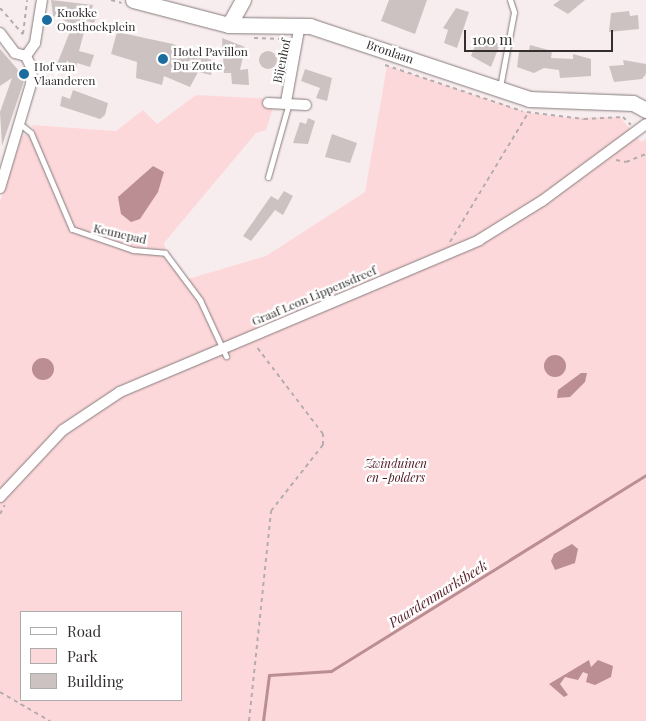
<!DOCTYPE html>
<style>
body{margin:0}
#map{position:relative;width:646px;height:721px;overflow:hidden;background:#f8edee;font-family:"Playfair Display",serif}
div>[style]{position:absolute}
.green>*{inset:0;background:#fdd8db}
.water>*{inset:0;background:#ba8e92}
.round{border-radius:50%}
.stream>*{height:3px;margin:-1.5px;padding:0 1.5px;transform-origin:1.5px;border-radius:1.5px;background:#ba8e92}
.building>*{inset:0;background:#ccc2c2}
.path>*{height:2px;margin-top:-1px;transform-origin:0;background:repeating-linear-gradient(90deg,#b4acad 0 4px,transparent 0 8px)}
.roads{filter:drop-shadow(0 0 1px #857b7c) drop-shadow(0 0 1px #857b7c)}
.lane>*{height:5px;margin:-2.5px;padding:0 2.5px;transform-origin:2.5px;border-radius:2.5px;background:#fff}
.street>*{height:10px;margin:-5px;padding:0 5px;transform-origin:5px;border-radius:5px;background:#fff}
.secondary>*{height:15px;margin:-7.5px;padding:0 7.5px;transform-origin:7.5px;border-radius:7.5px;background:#fff}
.dots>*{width:14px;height:14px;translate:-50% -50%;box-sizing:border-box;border:2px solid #fff;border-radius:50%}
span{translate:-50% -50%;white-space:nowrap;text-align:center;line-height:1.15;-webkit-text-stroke:4.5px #fff;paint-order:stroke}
.poi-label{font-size:12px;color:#332f2f}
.left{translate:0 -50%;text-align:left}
.street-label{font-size:12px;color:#332f2f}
.park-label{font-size:12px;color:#4d1521;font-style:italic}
.water-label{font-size:14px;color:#581f2a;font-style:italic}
.legend{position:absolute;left:20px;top:611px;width:162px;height:90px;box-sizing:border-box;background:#fff;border:1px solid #adacac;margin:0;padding:6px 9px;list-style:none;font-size:15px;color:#332f2f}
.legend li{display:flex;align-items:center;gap:10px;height:25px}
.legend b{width:25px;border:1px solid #adacac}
.scale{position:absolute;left:464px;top:30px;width:149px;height:22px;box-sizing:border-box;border:2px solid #332f2f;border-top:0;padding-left:6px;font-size:15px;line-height:18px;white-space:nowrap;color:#332f2f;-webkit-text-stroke:4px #fff;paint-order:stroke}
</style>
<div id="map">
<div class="green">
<div style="clip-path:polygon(evenodd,387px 66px,526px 112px,568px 118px,620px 117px,641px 142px,646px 139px,646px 721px,0 721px,0 202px,22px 136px,26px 134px,37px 142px,32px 125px,116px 131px,143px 110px,157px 124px,196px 95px,276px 99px,266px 130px,256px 133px,164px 243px,166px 252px,188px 279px,266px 256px,365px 192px,387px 66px,21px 612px,181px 612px,181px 700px,21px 700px,21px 612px)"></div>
</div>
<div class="water">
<div style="clip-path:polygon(153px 166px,164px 172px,158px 192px,140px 219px,131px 222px,121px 214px,118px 197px)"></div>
<div class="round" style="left:544px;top:355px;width:22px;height:22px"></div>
<div class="round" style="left:32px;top:358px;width:22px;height:22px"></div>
<div style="clip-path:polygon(581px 373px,587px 373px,585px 382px,570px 397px,557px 398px,558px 390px)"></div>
<div style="clip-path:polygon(572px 544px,578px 549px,575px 563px,555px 570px,551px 561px,554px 554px)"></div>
<div style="clip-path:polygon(589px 660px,591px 667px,598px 660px,613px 666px,611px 677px,595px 685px,586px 682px,588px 674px,583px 672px,578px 680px,565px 677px,560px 684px,568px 695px,564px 697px,549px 684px)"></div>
</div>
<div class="stream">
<div style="left:263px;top:721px;width:46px;rotate:-82.6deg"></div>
<div style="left:269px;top:675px;width:62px;rotate:-3.7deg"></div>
<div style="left:331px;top:671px;width:371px;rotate:-31.9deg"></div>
</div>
<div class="building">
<div style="clip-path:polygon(51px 0,93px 5px,91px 13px,97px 15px,94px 23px,87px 21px,79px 51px,94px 55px,90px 67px,77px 63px,76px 69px,57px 64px,73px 24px,53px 16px)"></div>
<div style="clip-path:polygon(389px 0,427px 0,415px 34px,381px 21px)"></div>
<div style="clip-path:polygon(560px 0,585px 0,568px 14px,553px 5px)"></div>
<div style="clip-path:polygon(456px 8px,469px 12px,457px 48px,444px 43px,448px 30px,443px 28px)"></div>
<div style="clip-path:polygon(629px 11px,630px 16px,638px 15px,639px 29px,609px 32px,611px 13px)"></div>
<div style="clip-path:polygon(117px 32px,173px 44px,214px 61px,211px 75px,198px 72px,190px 87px,164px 76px,162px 85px,136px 78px,137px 62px,111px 54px)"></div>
<div style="clip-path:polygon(222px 38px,245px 47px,240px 70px,248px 69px,249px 85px,232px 84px,231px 73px,224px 73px)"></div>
<div style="clip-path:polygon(486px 39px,500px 44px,491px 67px,471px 56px,477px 41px,484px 44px)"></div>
<div style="clip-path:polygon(530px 45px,552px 51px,551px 58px,573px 59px,573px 54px,591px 59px,591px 76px,560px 78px,559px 70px,544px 68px,534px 73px,517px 67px,519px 52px,529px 51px)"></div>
<div style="clip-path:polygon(0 49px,25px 78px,2px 146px,0 112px,12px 78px,0 86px)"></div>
<div class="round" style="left:259px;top:51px;width:18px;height:18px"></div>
<div style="clip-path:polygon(623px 60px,646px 64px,646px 74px,642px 79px,614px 82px,609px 66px,624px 65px)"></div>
<div style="clip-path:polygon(305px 69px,332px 78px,327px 101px,316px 98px,320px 88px,301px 81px)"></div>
<div style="clip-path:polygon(73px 90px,108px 103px,105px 115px,100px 119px,60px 106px,62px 96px,70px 99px)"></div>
<div style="clip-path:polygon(308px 118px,315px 121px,308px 144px,293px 143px,300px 122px,306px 124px)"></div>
<div style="clip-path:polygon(332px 134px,357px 143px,350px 163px,325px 157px)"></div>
<div style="clip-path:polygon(284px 191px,293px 196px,283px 215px,275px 210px,251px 241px,243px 236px,271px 196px,278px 200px)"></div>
</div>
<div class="path">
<div style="left:111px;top:0;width:11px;rotate:15deg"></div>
<div style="left:0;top:8px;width:35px;rotate:49deg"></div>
<div style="left:23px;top:34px;width:34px;rotate:-83deg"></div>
<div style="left:254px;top:38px;width:30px;rotate:2deg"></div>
<div style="left:385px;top:65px;width:145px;rotate:18.6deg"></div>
<div style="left:527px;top:112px;width:57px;rotate:7deg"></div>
<div style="left:584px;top:119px;width:39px;rotate:-3deg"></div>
<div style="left:623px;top:117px;width:11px;rotate:45deg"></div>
<div style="left:616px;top:160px;width:10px;rotate:11deg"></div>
<div style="left:626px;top:162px;width:22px;rotate:-22deg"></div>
<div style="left:450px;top:242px;width:151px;rotate:-58.8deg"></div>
<div style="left:0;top:514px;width:10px;rotate:-61deg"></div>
<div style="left:0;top:692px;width:58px;rotate:30.1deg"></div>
<div style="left:249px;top:721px;width:211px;rotate:-84deg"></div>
<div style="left:271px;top:511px;width:84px;rotate:-51.8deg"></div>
<div style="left:323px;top:445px;width:11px;rotate:-90deg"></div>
<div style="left:323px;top:434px;width:111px;rotate:-127.3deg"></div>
</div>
<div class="roads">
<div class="lane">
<div style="left:500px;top:87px;width:76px;rotate:-79.4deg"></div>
<div style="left:514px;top:12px;width:13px;rotate:-108deg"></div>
<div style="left:20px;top:124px;width:14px;rotate:39deg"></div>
<div style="left:31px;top:133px;width:104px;rotate:66.9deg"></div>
<div style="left:72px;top:229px;width:65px;rotate:19deg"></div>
<div style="left:133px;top:250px;width:32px;rotate:5deg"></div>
<div style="left:165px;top:253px;width:59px;rotate:53.3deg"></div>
<div style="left:200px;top:300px;width:62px;rotate:65.1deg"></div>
<div style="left:268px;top:177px;width:77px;rotate:-74.2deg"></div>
</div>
<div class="street">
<div style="left:0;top:33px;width:25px;rotate:53deg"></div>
<div style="left:15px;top:53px;width:11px;rotate:15deg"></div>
<div style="left:26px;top:56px;width:16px;rotate:-55deg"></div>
<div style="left:35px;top:43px;width:44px;rotate:-80.8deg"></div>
<div style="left:286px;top:102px;width:79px;rotate:-79.8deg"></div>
<div style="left:268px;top:103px;width:38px;rotate:3deg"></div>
<div style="left:0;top:188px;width:109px;rotate:-73.4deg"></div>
<div style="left:31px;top:84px;width:15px;rotate:-86deg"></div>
<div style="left:32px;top:69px;width:14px;rotate:-115deg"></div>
<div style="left:0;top:497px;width:92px;rotate:-46.8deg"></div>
<div style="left:63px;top:430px;width:69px;rotate:-33.7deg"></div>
<div style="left:120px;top:392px;width:390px;rotate:-22.9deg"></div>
<div style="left:479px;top:240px;width:74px;rotate:-31.8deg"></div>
<div style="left:542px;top:201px;width:129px;rotate:-36.5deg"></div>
</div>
<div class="secondary">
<div style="left:133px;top:0;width:99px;rotate:14.6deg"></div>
<div style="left:229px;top:25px;width:81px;rotate:0.7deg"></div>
<div style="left:310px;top:26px;width:231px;rotate:18.4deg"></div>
<div style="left:529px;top:99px;width:104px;rotate:2.2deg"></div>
<div style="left:633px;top:103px;width:15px;rotate:28deg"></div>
<div style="left:229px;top:25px;width:29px;rotate:-61deg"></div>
</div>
</div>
<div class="dots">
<div style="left:47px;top:20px;background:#1c6d9f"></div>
<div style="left:163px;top:59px;background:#1c6d9f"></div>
<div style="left:24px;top:74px;background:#1c6d9f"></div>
</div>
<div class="poi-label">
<span class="left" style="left:57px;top:20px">Knokke<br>Oosthoekplein</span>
<span class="left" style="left:173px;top:59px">Hotel Pavillon<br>Du Zoute</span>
<span class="left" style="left:34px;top:74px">Hof van<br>Vlaanderen</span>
</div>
<div class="street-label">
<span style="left:390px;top:52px;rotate:19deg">Bronlaan</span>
<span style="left:282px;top:61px;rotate:-78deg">Bijenhof</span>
<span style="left:120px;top:234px;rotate:13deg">Keunepad</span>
<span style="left:314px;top:296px;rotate:-23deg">Graaf Leon Lippensdreef</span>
</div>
<div class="park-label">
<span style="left:396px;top:471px">Zwinduinen<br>en -polders</span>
</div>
<div class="water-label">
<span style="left:438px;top:594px;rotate:-32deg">Paardenmarktbeek</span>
</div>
<ul class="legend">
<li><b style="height:6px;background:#fff"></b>Road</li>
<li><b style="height:14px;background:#fdd8db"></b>Park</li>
<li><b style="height:14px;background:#ccc2c2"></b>Building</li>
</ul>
<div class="scale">100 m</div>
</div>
